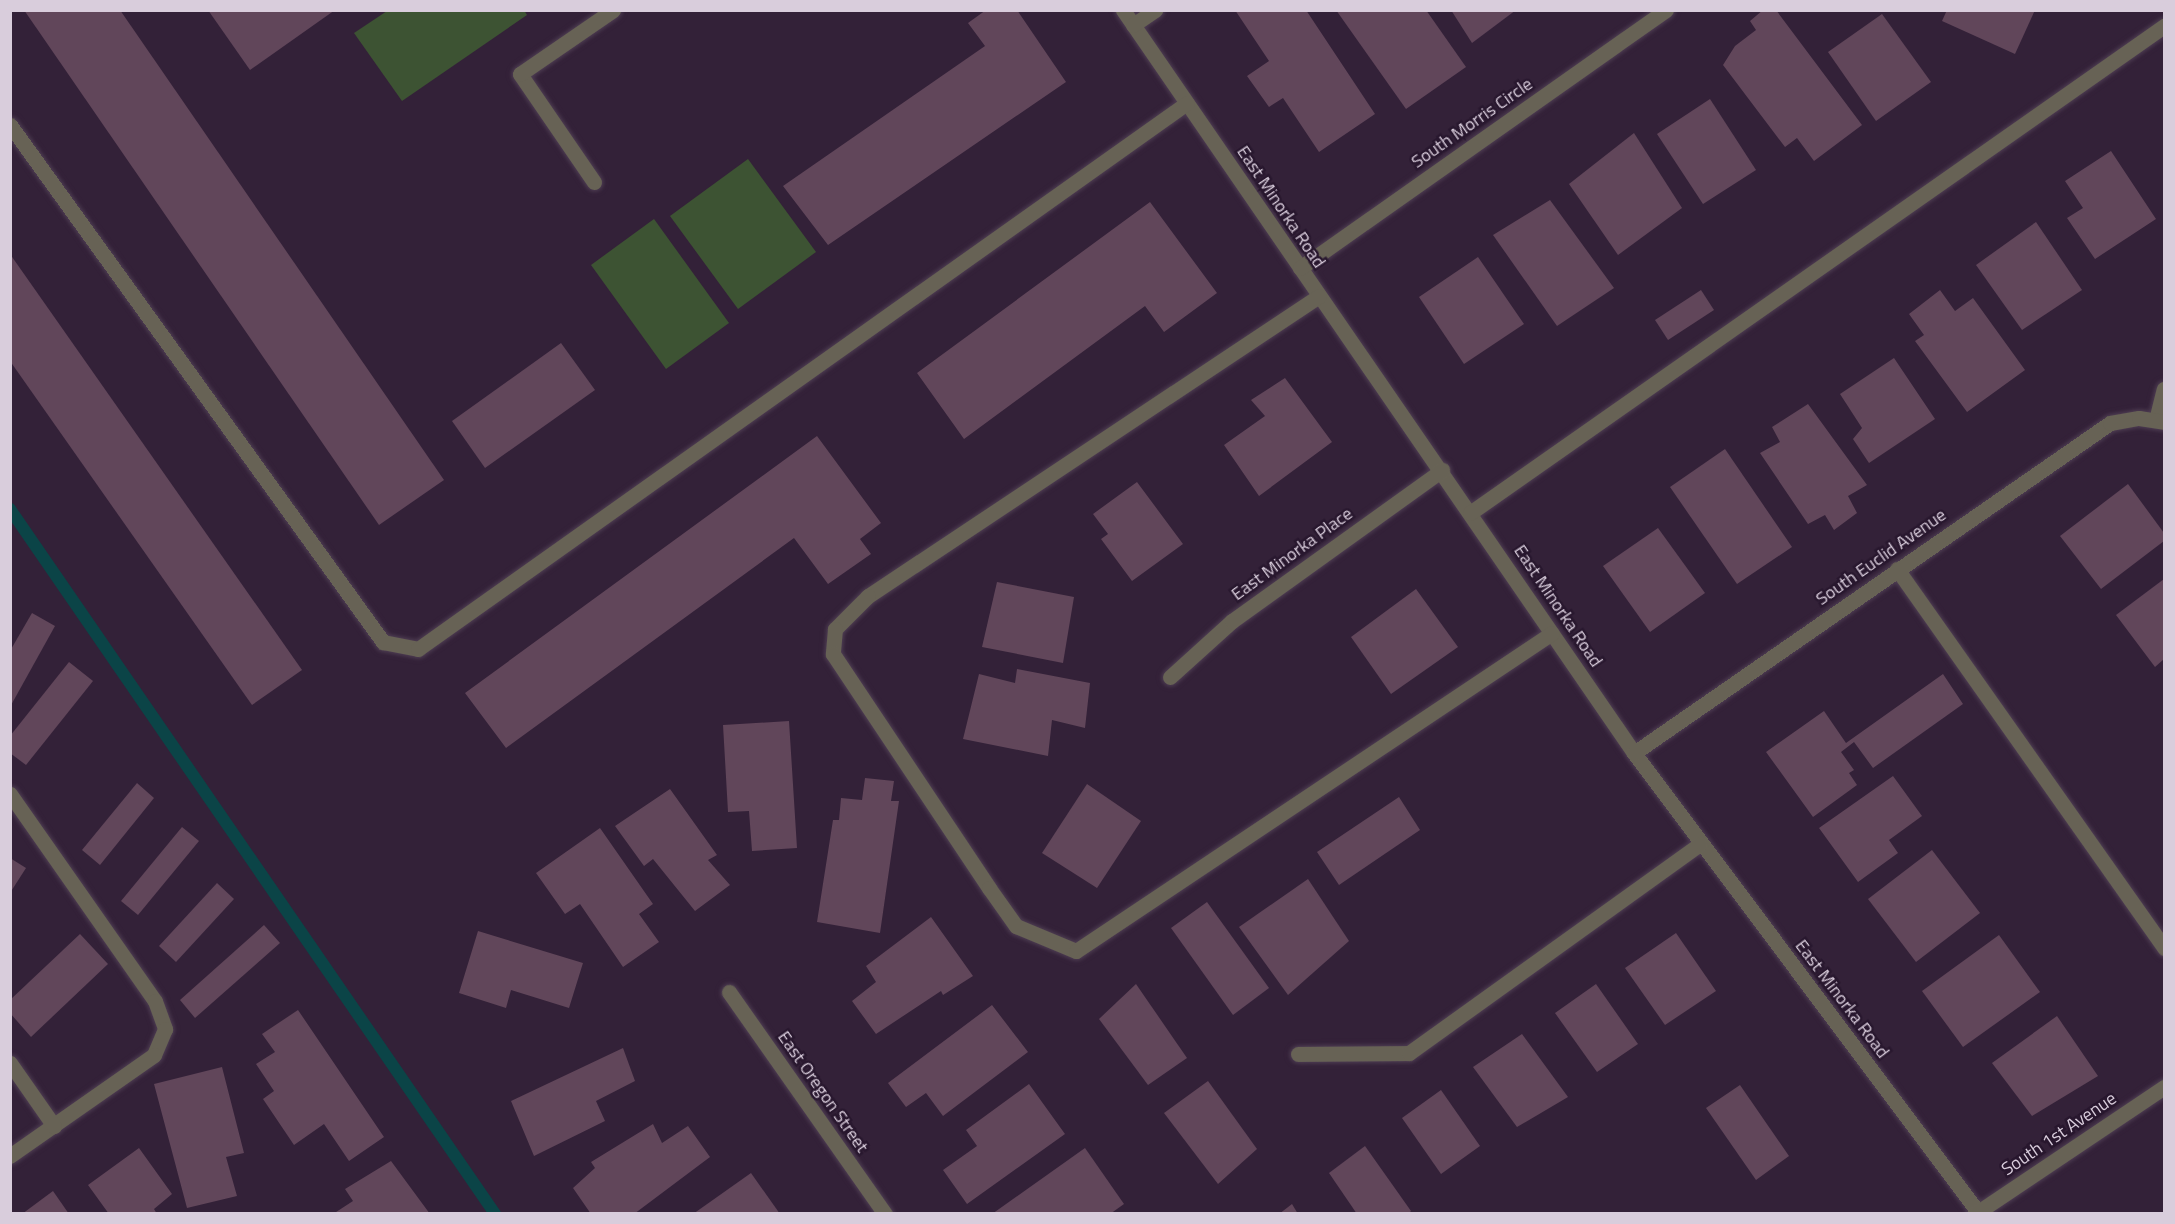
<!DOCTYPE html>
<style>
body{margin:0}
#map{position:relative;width:2175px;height:1224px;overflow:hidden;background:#332138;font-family:"Titillium Web",sans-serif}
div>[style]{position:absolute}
.green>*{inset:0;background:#3d5333}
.stream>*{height:12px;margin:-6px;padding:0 6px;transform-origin:6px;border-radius:6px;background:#0b4447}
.building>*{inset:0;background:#61465a}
.roads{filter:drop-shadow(0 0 2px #4e3d52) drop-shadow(0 0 2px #4e3d52)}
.minor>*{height:15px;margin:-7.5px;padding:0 7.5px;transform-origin:7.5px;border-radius:7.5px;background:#676255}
span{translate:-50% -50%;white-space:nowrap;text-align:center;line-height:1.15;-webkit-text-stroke:5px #28172e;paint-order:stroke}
.street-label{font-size:18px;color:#d9cddc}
.frame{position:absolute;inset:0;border:12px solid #d9cddc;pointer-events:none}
</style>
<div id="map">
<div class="green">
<div style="clip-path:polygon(524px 10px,527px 15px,402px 101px,354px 33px,387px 11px)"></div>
<div style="clip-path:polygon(748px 159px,816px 252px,738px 309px,670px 216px)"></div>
<div style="clip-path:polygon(654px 219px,729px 323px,666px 369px,591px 265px)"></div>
</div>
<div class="stream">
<div style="left:10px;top:509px;width:856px;rotate:55.47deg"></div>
</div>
<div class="building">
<div style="clip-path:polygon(24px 10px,120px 10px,444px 480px,379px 525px)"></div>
<div style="clip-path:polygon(208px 10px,335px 10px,250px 70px)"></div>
<div style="clip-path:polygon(986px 10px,1017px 10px,1066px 82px,828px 245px,783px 186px,985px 46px,968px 23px)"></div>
<div style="clip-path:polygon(1235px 10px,1306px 10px,1375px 114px,1319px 152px,1283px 98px,1269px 107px,1247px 76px,1269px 61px)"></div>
<div style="clip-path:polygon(1336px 10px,1426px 10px,1466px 67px,1406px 109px)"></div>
<div style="clip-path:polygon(1451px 10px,1516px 10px,1472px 43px)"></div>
<div style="clip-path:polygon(1763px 10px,1776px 10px,1862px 125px,1814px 161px,1797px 138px,1785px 147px,1723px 65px,1735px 46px,1756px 30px,1750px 21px)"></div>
<div style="clip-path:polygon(1947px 10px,2035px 10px,2015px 54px,1942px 21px)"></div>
<div style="clip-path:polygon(1882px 14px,1931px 82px,1876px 121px,1828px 52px)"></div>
<div style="clip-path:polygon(1710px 99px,1756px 170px,1703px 204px,1657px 134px)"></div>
<div style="clip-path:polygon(1634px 133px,1682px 208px,1618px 255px,1569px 184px)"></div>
<div style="clip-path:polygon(2111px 151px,2156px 219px,2095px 259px,2067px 218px,2083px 208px,2065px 181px)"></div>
<div style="clip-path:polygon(1550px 200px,1614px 288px,1557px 326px,1493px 235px)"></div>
<div style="clip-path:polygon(1150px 202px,1217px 293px,1164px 332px,1145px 306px,964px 439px,917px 373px)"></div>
<div style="clip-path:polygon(2036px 222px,2082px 290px,2022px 330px,1976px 265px)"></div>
<div style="clip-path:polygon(10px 254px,302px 670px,252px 705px,10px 361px)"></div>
<div style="clip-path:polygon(1478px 257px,1524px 324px,1464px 364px,1419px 297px)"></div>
<div style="clip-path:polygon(1701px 290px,1714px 310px,1668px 340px,1655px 320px)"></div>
<div style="clip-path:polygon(1940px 290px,1955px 311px,1973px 298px,2025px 370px,1967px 412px,1915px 341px,1924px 335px,1909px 314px)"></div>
<div style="clip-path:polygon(561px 343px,595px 390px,485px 468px,452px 421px)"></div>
<div style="clip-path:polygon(1894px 358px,1935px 419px,1869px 463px,1853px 439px,1862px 428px,1840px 394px)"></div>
<div style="clip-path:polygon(1285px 378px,1332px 442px,1259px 496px,1224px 445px,1265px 416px,1251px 400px)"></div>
<div style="clip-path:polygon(1808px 404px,1867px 485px,1848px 496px,1857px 513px,1834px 530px,1825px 515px,1808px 524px,1760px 453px,1780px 442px,1772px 427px)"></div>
<div style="clip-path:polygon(817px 436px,881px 523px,860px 539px,871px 554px,828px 584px,794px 538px,506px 748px,465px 693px)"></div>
<div style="clip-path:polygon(1725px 449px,1792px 547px,1737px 584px,1670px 487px)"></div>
<div style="clip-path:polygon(1137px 482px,1183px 544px,1132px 581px,1101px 539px,1108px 534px,1093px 514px)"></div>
<div style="clip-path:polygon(2128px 484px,2164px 533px,2164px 541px,2101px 589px,2060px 536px)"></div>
<div style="clip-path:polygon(1658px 528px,1705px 593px,1650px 632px,1603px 566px)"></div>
<div style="clip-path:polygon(2164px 579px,2164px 659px,2155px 667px,2116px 615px)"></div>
<div style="clip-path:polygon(997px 582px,1074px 597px,1063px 663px,982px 647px)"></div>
<div style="clip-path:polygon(1416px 589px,1458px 647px,1391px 694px,1351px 637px)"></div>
<div style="clip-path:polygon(32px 613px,55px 626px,10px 707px,10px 651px)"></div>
<div style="clip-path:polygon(69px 662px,93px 681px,26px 765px,10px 753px,10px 736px)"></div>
<div style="clip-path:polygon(1017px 669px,1090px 683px,1085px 728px,1052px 720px,1048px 756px,963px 739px,979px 674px,1015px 683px)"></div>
<div style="clip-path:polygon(1943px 674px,1963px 704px,1873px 768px,1854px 742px,1841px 752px,1854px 770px,1849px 773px,1857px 785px,1813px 817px,1766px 752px,1824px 711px,1846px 743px)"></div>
<div style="clip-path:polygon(789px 721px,797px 848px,752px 851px,749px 811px,728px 812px,723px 725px)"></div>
<div style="clip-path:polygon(1893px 776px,1922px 816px,1889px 840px,1898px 853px,1858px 882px,1819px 828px)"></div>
<div style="clip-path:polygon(865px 778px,894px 781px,891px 801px,899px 801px,880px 933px,817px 922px,833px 820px,839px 820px,841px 798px,862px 800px)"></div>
<div style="clip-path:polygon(137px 783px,154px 798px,100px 865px,82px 850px)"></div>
<div style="clip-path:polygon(1087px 784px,1141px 821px,1097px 888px,1042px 853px)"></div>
<div style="clip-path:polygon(670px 789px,717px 855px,708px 860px,730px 885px,695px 911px,653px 859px,644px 866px,615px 826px)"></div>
<div style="clip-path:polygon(1399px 797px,1420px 830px,1339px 885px,1317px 852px)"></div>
<div style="clip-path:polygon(182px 827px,199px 841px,138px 915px,121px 901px)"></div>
<div style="clip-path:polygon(600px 828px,653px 904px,639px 914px,659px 942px,623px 967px,580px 904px,565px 914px,536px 873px)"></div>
<div style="clip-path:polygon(1932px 850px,1980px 913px,1916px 962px,1868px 899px)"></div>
<div style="clip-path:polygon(10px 858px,26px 868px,10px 893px)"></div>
<div style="clip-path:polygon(1308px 879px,1349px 941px,1288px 995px,1239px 927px)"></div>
<div style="clip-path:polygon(217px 883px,234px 899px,176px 962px,159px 946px)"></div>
<div style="clip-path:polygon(1207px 902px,1269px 988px,1233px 1015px,1171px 928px)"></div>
<div style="clip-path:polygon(931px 917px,973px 976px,943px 995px,941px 991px,876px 1034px,852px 1001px,876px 982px,866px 966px)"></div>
<div style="clip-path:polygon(264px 925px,280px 943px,195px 1018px,180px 1000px)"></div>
<div style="clip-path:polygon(478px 931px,583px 963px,569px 1008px,511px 990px,506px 1008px,459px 993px)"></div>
<div style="clip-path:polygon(1676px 933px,1716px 991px,1665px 1025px,1625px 968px)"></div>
<div style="clip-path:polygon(80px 934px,108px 964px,31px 1037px,10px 1013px,10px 1000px)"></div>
<div style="clip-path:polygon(1999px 935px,2040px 992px,1963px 1047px,1922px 991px)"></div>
<div style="clip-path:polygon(1136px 984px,1187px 1058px,1148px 1085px,1099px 1019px)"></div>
<div style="clip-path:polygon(1596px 984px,1638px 1044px,1597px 1072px,1555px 1013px)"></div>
<div style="clip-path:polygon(992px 1005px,1028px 1052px,943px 1116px,926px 1093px,906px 1107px,888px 1083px)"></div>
<div style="clip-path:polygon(298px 1010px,384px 1137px,349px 1161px,324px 1124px,294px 1145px,263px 1099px,274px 1091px,256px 1064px,275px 1052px,262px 1034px)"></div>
<div style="clip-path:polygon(2057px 1016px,2098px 1076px,2032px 1116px,1992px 1063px)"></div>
<div style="clip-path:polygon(1522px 1034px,1568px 1097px,1517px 1127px,1473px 1067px)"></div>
<div style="clip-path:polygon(623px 1048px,635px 1081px,596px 1101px,605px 1121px,534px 1156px,511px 1101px)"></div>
<div style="clip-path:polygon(222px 1067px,244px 1153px,226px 1157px,237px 1196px,187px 1208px,154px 1084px)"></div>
<div style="clip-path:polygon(1208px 1081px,1257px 1149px,1218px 1184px,1164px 1113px)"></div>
<div style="clip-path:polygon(1029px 1084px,1065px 1134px,967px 1204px,943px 1170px,977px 1146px,966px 1130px)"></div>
<div style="clip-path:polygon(1740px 1085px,1789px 1156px,1756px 1180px,1706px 1108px)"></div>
<div style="clip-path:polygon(1441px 1090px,1480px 1146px,1441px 1174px,1402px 1118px)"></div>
<div style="clip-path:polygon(653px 1124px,662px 1143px,688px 1126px,710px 1157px,634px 1214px,591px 1214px,573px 1188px,595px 1168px,591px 1162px)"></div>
<div style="clip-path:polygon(1365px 1146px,1411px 1211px,1408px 1214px,1357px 1214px,1329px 1173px)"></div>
<div style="clip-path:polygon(139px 1148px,172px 1194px,154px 1209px,157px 1214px,109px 1214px,88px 1185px)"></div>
<div style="clip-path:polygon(1085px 1148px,1124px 1204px,1110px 1214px,992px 1214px)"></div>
<div style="clip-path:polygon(391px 1161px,430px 1214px,333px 1214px,353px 1201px,345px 1189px)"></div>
<div style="clip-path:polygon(751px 1173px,780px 1214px,693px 1214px)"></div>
<div style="clip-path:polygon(53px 1191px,69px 1214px,22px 1214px)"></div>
<div style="clip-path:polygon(1292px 1204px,1298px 1214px,1279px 1214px)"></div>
</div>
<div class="roads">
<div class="minor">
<div style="left:1123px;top:10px;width:902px;rotate:55.48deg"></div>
<div style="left:1634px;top:753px;width:574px;rotate:53.15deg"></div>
<div style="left:1133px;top:25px;width:27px;rotate:-34deg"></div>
<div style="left:10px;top:125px;width:638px;rotate:54.19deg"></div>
<div style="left:383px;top:642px;width:36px;rotate:11deg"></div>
<div style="left:418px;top:649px;width:943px;rotate:-35.38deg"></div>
<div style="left:594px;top:182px;width:131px;rotate:-124.4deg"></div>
<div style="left:520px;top:74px;width:113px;rotate:-34.5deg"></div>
<div style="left:1300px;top:268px;width:448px;rotate:-35.2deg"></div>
<div style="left:1319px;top:296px;width:542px;rotate:146.37deg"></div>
<div style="left:868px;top:596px;width:47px;rotate:135deg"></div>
<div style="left:835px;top:629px;width:25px;rotate:95deg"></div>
<div style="left:833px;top:654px;width:281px;rotate:56.3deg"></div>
<div style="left:989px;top:888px;width:47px;rotate:54.6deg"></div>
<div style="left:1016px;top:926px;width:65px;rotate:22.6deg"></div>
<div style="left:1076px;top:951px;width:572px;rotate:-33.75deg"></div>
<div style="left:2156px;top:420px;width:32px;rotate:-76deg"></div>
<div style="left:1470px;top:513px;width:848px;rotate:-35.06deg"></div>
<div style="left:1897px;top:569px;width:464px;rotate:54.8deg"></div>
<div style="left:1170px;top:677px;width:84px;rotate:-42.1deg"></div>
<div style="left:1232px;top:621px;width:259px;rotate:-35.7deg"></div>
<div style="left:1634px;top:753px;width:579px;rotate:-34.73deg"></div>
<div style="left:2110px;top:423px;width:29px;rotate:-10deg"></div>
<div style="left:2139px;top:418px;width:25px;rotate:9deg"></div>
<div style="left:10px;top:794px;width:253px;rotate:55deg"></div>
<div style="left:155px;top:1001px;width:30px;rotate:70deg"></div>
<div style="left:165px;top:1029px;width:28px;rotate:113deg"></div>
<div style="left:154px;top:1055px;width:176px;rotate:145deg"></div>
<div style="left:729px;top:992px;width:271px;rotate:54.9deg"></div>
<div style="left:1298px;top:1054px;width:111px;rotate:-0.5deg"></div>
<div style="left:1409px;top:1053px;width:358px;rotate:-35.7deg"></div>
<div style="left:10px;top:1063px;width:77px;rotate:55.1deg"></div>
<div style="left:1975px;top:1214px;width:228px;rotate:-33.9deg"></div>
</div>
</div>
<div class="street-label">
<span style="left:1472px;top:123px;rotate:-35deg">South Morris Circle</span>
<span style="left:1281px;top:207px;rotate:56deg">East Minorka Road</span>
<span style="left:1292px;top:554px;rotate:-36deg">East Minorka Place</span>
<span style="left:1881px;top:557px;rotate:-35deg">South Euclid Avenue</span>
<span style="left:1558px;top:606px;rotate:56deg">East Minorka Road</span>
<span style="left:1842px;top:999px;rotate:53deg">East Minorka Road</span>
<span style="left:823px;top:1092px;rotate:55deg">East Oregon Street</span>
<span style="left:2059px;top:1134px;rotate:-34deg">South 1st Avenue</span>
</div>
<div class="frame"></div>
</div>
